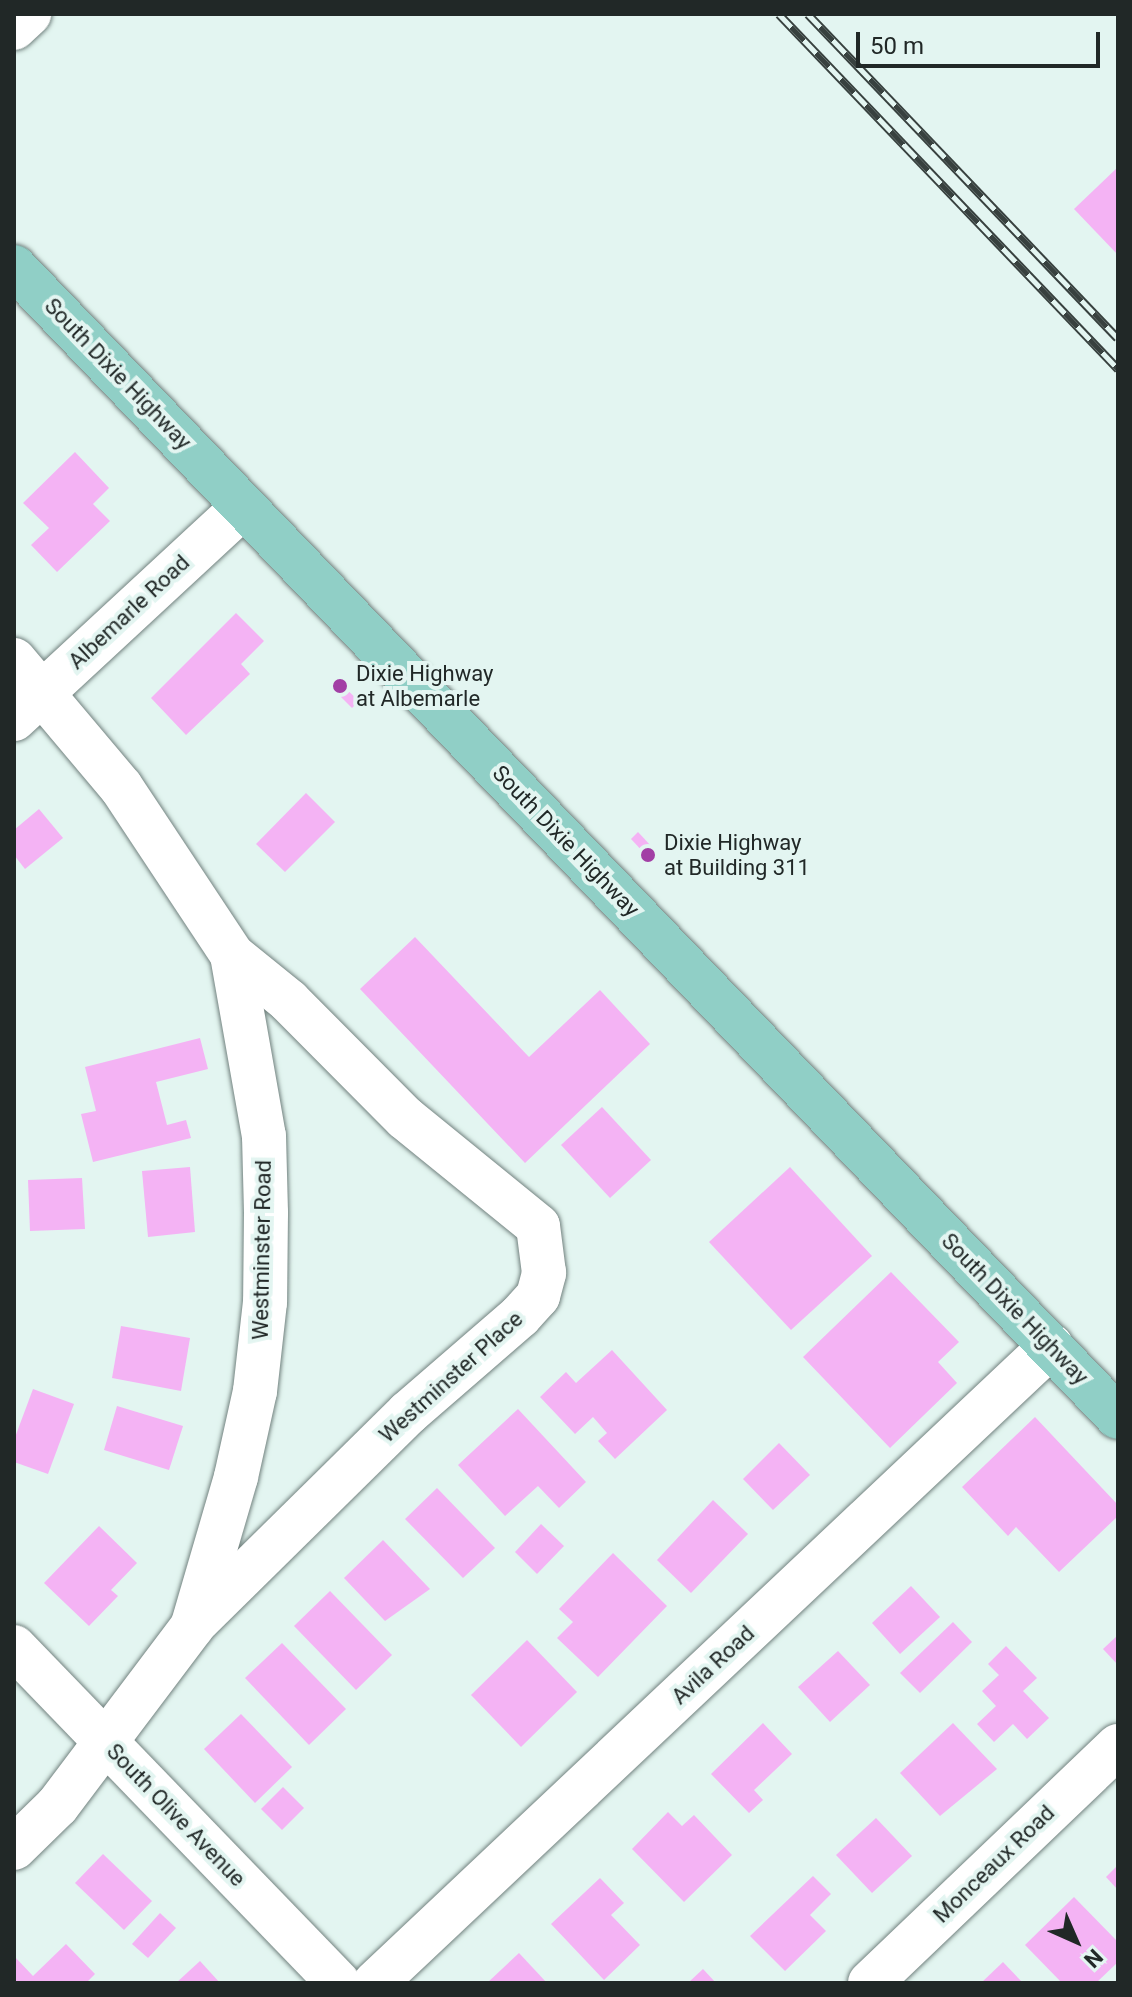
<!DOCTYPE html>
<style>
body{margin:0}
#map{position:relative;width:1132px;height:1997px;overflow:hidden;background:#e3f5f1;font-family:Roboto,sans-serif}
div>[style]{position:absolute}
.building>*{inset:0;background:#f4b3f4}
.roads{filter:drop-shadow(0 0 2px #72827f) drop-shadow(0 0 2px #72827f)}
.minor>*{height:44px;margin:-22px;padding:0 22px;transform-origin:22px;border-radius:22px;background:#fff}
.major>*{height:44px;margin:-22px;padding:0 22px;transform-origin:22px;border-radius:22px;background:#90cfc6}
.rail>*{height:9px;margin-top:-4.5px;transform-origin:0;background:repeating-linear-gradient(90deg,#e3f5f1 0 18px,#38413f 0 36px);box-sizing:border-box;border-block:2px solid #38413f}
.dots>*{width:22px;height:22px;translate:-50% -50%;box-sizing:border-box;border:4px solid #e3f5f1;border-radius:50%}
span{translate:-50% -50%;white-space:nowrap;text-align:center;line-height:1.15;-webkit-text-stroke:8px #e3f5f1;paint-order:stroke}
.street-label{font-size:22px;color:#212827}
.poi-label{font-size:22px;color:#212827}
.left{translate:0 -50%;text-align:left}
.frame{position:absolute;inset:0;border:16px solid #212827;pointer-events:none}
.north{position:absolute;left:1036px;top:1901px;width:80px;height:80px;-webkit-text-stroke:6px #e3f5f1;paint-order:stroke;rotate:135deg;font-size:22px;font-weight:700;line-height:32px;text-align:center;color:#212827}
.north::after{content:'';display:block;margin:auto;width:28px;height:36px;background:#212827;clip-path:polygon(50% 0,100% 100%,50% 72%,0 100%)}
.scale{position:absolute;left:856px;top:32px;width:244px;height:36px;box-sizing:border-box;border:4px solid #212827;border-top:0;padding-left:10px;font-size:24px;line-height:28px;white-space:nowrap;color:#212827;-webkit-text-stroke:6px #e3f5f1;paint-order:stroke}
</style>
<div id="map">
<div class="building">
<div style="clip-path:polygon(1118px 167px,1118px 255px,1074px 209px)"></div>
<div style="clip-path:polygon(75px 452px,109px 488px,93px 504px,110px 521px,57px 572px,31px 545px,49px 528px,23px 503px)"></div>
<div style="clip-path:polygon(236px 613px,264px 641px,241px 664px,250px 674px,186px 735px,151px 698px)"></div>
<div style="clip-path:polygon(344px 687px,359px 701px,352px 708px,338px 694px)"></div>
<div style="clip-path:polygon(306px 793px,335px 822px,285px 872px,256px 844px)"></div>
<div style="clip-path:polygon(39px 809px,63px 838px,25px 869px,14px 855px,14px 830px)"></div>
<div style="clip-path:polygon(638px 832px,652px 847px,645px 854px,631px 839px)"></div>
<div style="clip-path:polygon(415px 937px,529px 1057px,600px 990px,650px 1044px,525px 1163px,360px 989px)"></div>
<div style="clip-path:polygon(200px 1038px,208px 1069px,156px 1082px,167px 1125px,186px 1120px,191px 1138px,93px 1162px,81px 1114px,96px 1111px,85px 1067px)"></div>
<div style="clip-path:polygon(602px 1107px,651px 1160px,610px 1198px,561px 1145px)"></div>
<div style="clip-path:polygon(190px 1167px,195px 1232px,148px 1237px,142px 1171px)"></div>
<div style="clip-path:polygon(790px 1167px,872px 1256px,791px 1330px,709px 1242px)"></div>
<div style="clip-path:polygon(82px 1178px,85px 1229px,30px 1231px,28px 1180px)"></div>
<div style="clip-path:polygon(891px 1272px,959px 1342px,938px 1362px,957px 1383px,890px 1448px,803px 1357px)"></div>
<div style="clip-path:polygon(121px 1326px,190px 1338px,181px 1391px,112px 1378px)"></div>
<div style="clip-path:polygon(612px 1350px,667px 1410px,615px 1459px,598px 1441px,607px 1433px,593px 1417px,575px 1434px,540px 1397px,566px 1372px,576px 1383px)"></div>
<div style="clip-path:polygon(33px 1389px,74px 1404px,48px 1474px,14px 1462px,14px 1440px)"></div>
<div style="clip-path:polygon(117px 1406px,183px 1426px,169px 1470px,104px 1450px)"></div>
<div style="clip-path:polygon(518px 1409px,586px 1482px,559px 1508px,538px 1486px,505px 1516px,458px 1465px)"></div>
<div style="clip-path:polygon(1035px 1417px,1118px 1505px,1118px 1516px,1059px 1572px,1016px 1527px,1008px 1536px,962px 1487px)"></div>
<div style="clip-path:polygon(779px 1443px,810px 1475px,773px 1510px,743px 1479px)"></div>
<div style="clip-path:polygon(437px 1488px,495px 1548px,463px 1578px,405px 1519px)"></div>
<div style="clip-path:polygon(713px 1500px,748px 1534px,691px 1593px,657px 1560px)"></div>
<div style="clip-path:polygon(541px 1524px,564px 1546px,537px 1574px,515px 1552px)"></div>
<div style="clip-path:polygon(99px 1526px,137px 1563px,111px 1590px,118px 1596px,89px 1626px,44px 1583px)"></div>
<div style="clip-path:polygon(383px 1540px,430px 1589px,385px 1621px,344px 1578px)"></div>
<div style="clip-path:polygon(613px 1553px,667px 1606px,598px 1677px,557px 1638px,573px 1622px,559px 1609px)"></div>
<div style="clip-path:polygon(911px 1586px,940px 1617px,900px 1654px,872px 1623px)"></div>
<div style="clip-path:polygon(330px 1591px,392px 1655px,356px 1690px,294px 1626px)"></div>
<div style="clip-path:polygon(953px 1622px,972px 1642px,920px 1693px,900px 1673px)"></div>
<div style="clip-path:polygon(1118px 1635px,1118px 1665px,1103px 1649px)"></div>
<div style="clip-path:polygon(527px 1640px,577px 1692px,521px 1747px,471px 1695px)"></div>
<div style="clip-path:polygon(282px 1643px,346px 1709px,309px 1745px,245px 1678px)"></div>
<div style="clip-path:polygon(1006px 1646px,1037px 1678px,1023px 1691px,1049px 1718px,1027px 1739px,1013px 1724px,994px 1742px,977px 1724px,996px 1706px,982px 1691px,999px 1675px,988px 1664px)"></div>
<div style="clip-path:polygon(838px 1651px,870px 1685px,830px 1722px,798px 1687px)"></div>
<div style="clip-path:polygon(241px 1714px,292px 1767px,255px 1803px,204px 1749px)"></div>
<div style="clip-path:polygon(763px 1723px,792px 1754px,754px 1790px,763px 1800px,749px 1813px,711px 1774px)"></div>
<div style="clip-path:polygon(953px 1723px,997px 1769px,940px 1816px,900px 1773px)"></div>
<div style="clip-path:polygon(283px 1787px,304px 1808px,282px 1830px,261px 1809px)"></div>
<div style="clip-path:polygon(668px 1812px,682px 1826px,694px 1815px,732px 1855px,684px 1902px,632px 1849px)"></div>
<div style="clip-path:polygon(876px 1818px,912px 1856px,872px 1893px,836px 1855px)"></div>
<div style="clip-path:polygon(103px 1854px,152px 1901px,124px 1930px,75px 1883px)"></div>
<div style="clip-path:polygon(1118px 1865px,1118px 1890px,1106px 1877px)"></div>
<div style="clip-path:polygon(813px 1876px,831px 1894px,810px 1915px,826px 1931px,785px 1971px,750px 1936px)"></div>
<div style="clip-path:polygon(600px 1878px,624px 1903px,611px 1915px,640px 1945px,604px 1980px,551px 1924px)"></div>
<div style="clip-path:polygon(1074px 1897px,1118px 1942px,1118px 1962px,1096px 1983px,1062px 1983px,1025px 1945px)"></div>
<div style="clip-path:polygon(160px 1913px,176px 1928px,148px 1958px,132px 1944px)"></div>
<div style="clip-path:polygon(66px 1944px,95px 1974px,86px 1983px,14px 1983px,14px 1956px,33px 1976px)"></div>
<div style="clip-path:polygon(519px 1953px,547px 1983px,487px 1983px)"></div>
<div style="clip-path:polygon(200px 1961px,220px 1983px,176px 1983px)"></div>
<div style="clip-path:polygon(1003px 1962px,1023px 1983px,981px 1983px)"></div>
<div style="clip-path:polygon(703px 1969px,716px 1983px,688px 1983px)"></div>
</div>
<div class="roads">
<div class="minor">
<div style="left:14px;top:28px;width:21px;rotate:-43deg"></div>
<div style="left:14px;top:660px;width:166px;rotate:49.9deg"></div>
<div style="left:121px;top:787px;width:201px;rotate:56.5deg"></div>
<div style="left:232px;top:955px;width:184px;rotate:80deg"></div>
<div style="left:264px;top:1136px;width:77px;rotate:88.5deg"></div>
<div style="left:266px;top:1213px;width:89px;rotate:90.6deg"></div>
<div style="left:265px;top:1302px;width:90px;rotate:96.4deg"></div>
<div style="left:255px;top:1391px;width:88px;rotate:102.5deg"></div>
<div style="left:236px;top:1477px;width:156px;rotate:106.3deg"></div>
<div style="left:192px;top:1627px;width:224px;rotate:127deg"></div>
<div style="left:57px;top:1806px;width:60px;rotate:135.7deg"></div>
<div style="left:14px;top:719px;width:313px;rotate:-42.8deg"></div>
<div style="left:193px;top:1625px;width:302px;rotate:-44.6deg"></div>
<div style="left:408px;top:1413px;width:148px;rotate:-40.9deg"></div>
<div style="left:520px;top:1316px;width:27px;rotate:-48deg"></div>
<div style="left:538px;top:1296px;width:24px;rotate:-75deg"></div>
<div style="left:544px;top:1273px;width:47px;rotate:-97.3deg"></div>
<div style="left:538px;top:1226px;width:171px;rotate:-140.9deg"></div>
<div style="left:405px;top:1118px;width:165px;rotate:-134.8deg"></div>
<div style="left:289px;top:1001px;width:73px;rotate:-141.1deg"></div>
<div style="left:14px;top:1647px;width:467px;rotate:46deg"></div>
<div style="left:375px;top:1983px;width:929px;rotate:-43.3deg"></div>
<div style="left:870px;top:1983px;width:343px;rotate:-43.7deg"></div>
</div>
<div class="major">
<div style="left:14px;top:267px;width:1594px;rotate:46.17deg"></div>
</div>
</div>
<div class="rail">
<div style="left:779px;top:14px;width:491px;rotate:46.3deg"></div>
<div style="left:808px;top:14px;width:448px;rotate:46.3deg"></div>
</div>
<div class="dots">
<div style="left:340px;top:686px;background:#a23fa5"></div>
<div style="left:648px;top:855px;background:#a23fa5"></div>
</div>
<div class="street-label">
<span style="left:118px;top:374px;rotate:46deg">South Dixie Highway</span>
<span style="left:129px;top:612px;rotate:-43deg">Albemarle Road</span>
<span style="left:566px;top:841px;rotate:46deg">South Dixie Highway</span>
<span style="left:262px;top:1250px;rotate:-89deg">Westminster Road</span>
<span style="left:1015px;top:1309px;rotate:46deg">South Dixie Highway</span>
<span style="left:451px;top:1377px;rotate:-42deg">Westminster Place</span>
<span style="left:713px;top:1665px;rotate:-43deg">Avila Road</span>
<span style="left:176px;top:1815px;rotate:46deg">South Olive Avenue</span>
<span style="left:994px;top:1864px;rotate:-44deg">Monceaux Road</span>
</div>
<div class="poi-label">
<span class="left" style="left:356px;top:686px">Dixie Highway<br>at Albemarle</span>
<span class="left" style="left:664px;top:855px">Dixie Highway<br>at Building 311</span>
</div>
<div class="frame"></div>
<div class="north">N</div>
<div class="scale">50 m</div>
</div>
